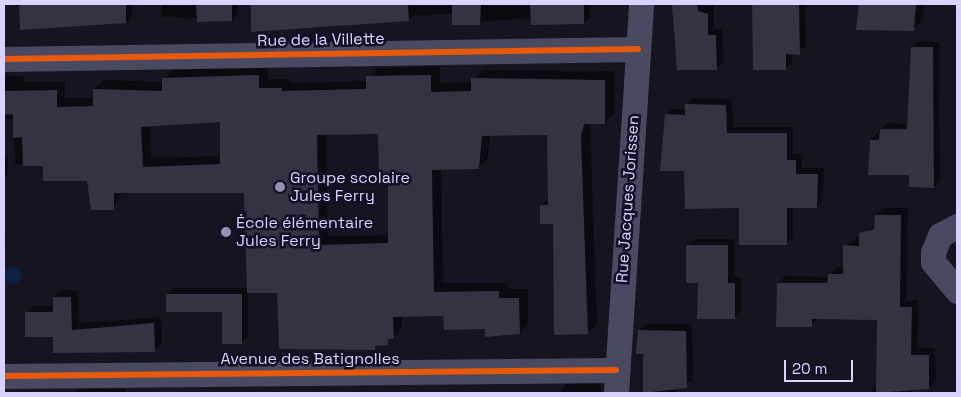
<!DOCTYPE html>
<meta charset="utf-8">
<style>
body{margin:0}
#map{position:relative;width:961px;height:397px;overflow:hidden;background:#161421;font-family:"Space Grotesk",sans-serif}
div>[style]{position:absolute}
.water>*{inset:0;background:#0d2144}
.round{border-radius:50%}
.shadow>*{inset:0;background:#0007}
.building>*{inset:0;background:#343243}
.minor>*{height:25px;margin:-12.5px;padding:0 12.5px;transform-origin:12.5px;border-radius:12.5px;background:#4a4962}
.cycleway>*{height:6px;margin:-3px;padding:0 3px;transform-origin:3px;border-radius:3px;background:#e8590c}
.dots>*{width:14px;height:14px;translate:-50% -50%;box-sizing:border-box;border:2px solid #130f26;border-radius:50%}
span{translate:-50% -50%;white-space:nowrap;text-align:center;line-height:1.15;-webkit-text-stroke:5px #130f26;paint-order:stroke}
.street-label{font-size:16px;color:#d9d4ff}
.poi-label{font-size:16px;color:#d9d4ff}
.left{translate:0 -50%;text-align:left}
.frame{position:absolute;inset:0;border:5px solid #d9d4ff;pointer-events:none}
.scale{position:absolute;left:784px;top:360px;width:69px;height:22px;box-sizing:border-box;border:2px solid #d9d4ff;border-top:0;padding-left:6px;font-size:15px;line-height:18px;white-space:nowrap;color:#d9d4ff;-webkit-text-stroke:4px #130f26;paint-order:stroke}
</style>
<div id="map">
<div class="water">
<div class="round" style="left:4px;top:266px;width:18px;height:18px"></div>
</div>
<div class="shadow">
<div style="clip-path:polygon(4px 4px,132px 4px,132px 15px,126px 22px)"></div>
<div style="clip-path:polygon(162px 4px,238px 4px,238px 13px,232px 20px,162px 17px)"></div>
<div style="clip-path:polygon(589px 4px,590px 17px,584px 23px,532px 18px,453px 24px,453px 14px,414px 15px,409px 20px,344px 22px,338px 27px,252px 30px,253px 4px)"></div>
<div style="clip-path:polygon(673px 4px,714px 4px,714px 29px,722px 29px,723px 62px,716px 69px,678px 69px)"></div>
<div style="clip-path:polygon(753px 4px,805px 4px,806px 47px,792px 53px,792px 62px,786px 69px,754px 69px)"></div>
<div style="clip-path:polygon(860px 4px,924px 4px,922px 21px,913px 30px,858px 29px)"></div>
<div style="clip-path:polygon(918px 41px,939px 42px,940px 181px,934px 187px,871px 140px,887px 123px,908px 124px,912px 47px)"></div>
<div style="clip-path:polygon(evenodd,268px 66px,268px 79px,291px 79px,291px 83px,367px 81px,377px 68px,440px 66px,440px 83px,473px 82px,482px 70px,614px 71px,614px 113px,605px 123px,590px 125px,597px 324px,588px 333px,554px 223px,541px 206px,549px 198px,548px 134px,490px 135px,488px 158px,479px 168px,441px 168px,443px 283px,508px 283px,508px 289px,528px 289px,528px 324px,519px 333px,445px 315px,402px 315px,402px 328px,397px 335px,374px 348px,278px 291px,248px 292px,248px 337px,241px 343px,223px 311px,167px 295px,173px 288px,248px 288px,246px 192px,122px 192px,113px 208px,88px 179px,44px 165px,15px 164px,14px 119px,4px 119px,4px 76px,23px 76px,24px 82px,65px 82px,65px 98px,94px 98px,94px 89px,103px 80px,163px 82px,172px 70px,268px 66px,222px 121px,221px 156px,151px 158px,150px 125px,222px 121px,268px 66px,379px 132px,389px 173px,390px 235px,328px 236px,326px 134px,379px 132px)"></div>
<div style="clip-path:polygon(692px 98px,732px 99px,733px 127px,793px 127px,793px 154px,802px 154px,802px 168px,824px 168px,823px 201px,817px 207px,793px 207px,793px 237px,786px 243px,686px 170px,666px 115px,672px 109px,686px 109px)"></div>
<div style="clip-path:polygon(4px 157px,8px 157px,8px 175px,4px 179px)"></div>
<div style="clip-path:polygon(883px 208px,908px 208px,906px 301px,919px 300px,917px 348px,935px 348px,936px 381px,929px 388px,912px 388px,912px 393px,870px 393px,878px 382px,878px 319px,819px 318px,811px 326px,777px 326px,778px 284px,785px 276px,829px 277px,836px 267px,844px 267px,845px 246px,876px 224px,876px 215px)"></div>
<div style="clip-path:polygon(4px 222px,6px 242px,4px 244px)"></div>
<div style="clip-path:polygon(694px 239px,734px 239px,734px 277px,741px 277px,741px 312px,735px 318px,699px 282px,687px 246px)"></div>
<div style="clip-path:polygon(61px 290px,78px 290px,79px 323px,161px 317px,162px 343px,154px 350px,54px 335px,26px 313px,33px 306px,54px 306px,54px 297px)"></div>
<div style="clip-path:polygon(646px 324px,692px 324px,693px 381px,677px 387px,677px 393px,646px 393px,639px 331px)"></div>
<div style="clip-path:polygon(597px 382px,604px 393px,560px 393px,566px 383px)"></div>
<div style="clip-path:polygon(78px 389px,126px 389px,126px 393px,74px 393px)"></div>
</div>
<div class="building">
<div style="clip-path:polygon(19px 4px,126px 4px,126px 23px,20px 30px)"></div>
<div style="clip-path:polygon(196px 4px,232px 4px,232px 21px,197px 22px)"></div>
<div style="clip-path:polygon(408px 4px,409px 21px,251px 32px,251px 5px)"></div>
<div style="clip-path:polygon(452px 4px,481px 4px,480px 25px,452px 25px)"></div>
<div style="clip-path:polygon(530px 4px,584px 4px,584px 24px,531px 25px)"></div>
<div style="clip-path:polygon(672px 4px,697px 4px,698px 11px,708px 14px,708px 35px,716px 35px,717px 70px,677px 70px)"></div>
<div style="clip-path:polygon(752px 4px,799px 4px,800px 55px,786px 54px,786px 70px,753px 70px)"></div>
<div style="clip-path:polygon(859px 4px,916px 4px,914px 31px,856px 30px)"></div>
<div style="clip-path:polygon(911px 47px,933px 47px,934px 188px,909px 187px,909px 175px,868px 175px,870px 140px,879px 140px,880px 129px,907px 129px)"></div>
<div style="clip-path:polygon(evenodd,259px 75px,259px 88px,282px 88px,282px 91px,366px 89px,366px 76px,431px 75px,431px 92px,471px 91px,471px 78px,605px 80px,605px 124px,584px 124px,581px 136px,588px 334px,554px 335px,553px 224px,540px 224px,540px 205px,548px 205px,547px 135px,482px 136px,479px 169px,432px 170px,434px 292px,499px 291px,499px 298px,519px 298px,520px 334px,485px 337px,485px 329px,444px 330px,443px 316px,393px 317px,394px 339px,388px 339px,388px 345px,375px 346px,375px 350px,279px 349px,277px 293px,247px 293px,244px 193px,114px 193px,114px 210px,91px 210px,87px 181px,43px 181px,43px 166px,23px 166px,22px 137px,13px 138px,13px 114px,4px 115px,4px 91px,57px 90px,57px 107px,93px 106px,93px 89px,162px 91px,162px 78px,259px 75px,220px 122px,220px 164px,143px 167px,141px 127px,220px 122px,259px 75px,378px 134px,379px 175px,388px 175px,388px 243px,319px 245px,317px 135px,378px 134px)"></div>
<div style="clip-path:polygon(685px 104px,726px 105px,727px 133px,787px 133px,787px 160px,796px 160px,796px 174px,818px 174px,817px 208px,787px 208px,787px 245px,739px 245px,739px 208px,685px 209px,684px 171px,660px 171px,665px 114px,685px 115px)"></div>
<div style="clip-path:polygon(875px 215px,901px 215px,900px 307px,912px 307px,911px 355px,929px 355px,929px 389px,876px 393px,877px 320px,812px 319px,812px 327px,776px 327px,777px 283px,827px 283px,828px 274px,843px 274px,843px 245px,859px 246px,859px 233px,874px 229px)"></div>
<div style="clip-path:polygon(686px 245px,728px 245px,728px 283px,735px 283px,735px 319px,697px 319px,698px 283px,686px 283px)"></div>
<div style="clip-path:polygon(166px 294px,242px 294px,242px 344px,222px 344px,222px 312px,166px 312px)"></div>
<div style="clip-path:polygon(53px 297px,71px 297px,72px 330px,154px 323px,155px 352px,53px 353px,53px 337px,25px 337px,25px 312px,53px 312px)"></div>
<div style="clip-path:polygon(638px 330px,686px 331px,687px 388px,643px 393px,643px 354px,636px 354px)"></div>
</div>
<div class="minor">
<div style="left:4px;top:59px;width:634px;rotate:-0.9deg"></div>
<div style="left:957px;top:226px;width:19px;rotate:152deg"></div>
<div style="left:940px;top:235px;width:18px;rotate:112deg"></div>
<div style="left:933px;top:252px;width:10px;rotate:90deg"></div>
<div style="left:933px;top:262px;width:38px;rotate:50deg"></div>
<div style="left:4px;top:376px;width:612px;rotate:-0.56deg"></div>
<div style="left:616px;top:393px;width:390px;rotate:-86.3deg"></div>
</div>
<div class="cycleway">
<div style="left:4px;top:59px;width:634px;rotate:-0.9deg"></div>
<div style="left:4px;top:376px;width:612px;rotate:-0.56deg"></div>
</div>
<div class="dots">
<div style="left:280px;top:187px;background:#9591b1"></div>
<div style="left:226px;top:232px;background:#9591b1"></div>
</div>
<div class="street-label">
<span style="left:321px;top:40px;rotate:-1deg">Rue de la Villette</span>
<span style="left:628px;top:199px;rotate:-86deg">Rue Jacques Jorissen</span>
<span style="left:310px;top:359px">Avenue des Batignolles</span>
</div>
<div class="poi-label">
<span class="left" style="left:290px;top:187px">Groupe scolaire<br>Jules Ferry</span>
<span class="left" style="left:236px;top:232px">École élémentaire<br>Jules Ferry</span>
</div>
<div class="frame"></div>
<div class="scale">20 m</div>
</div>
